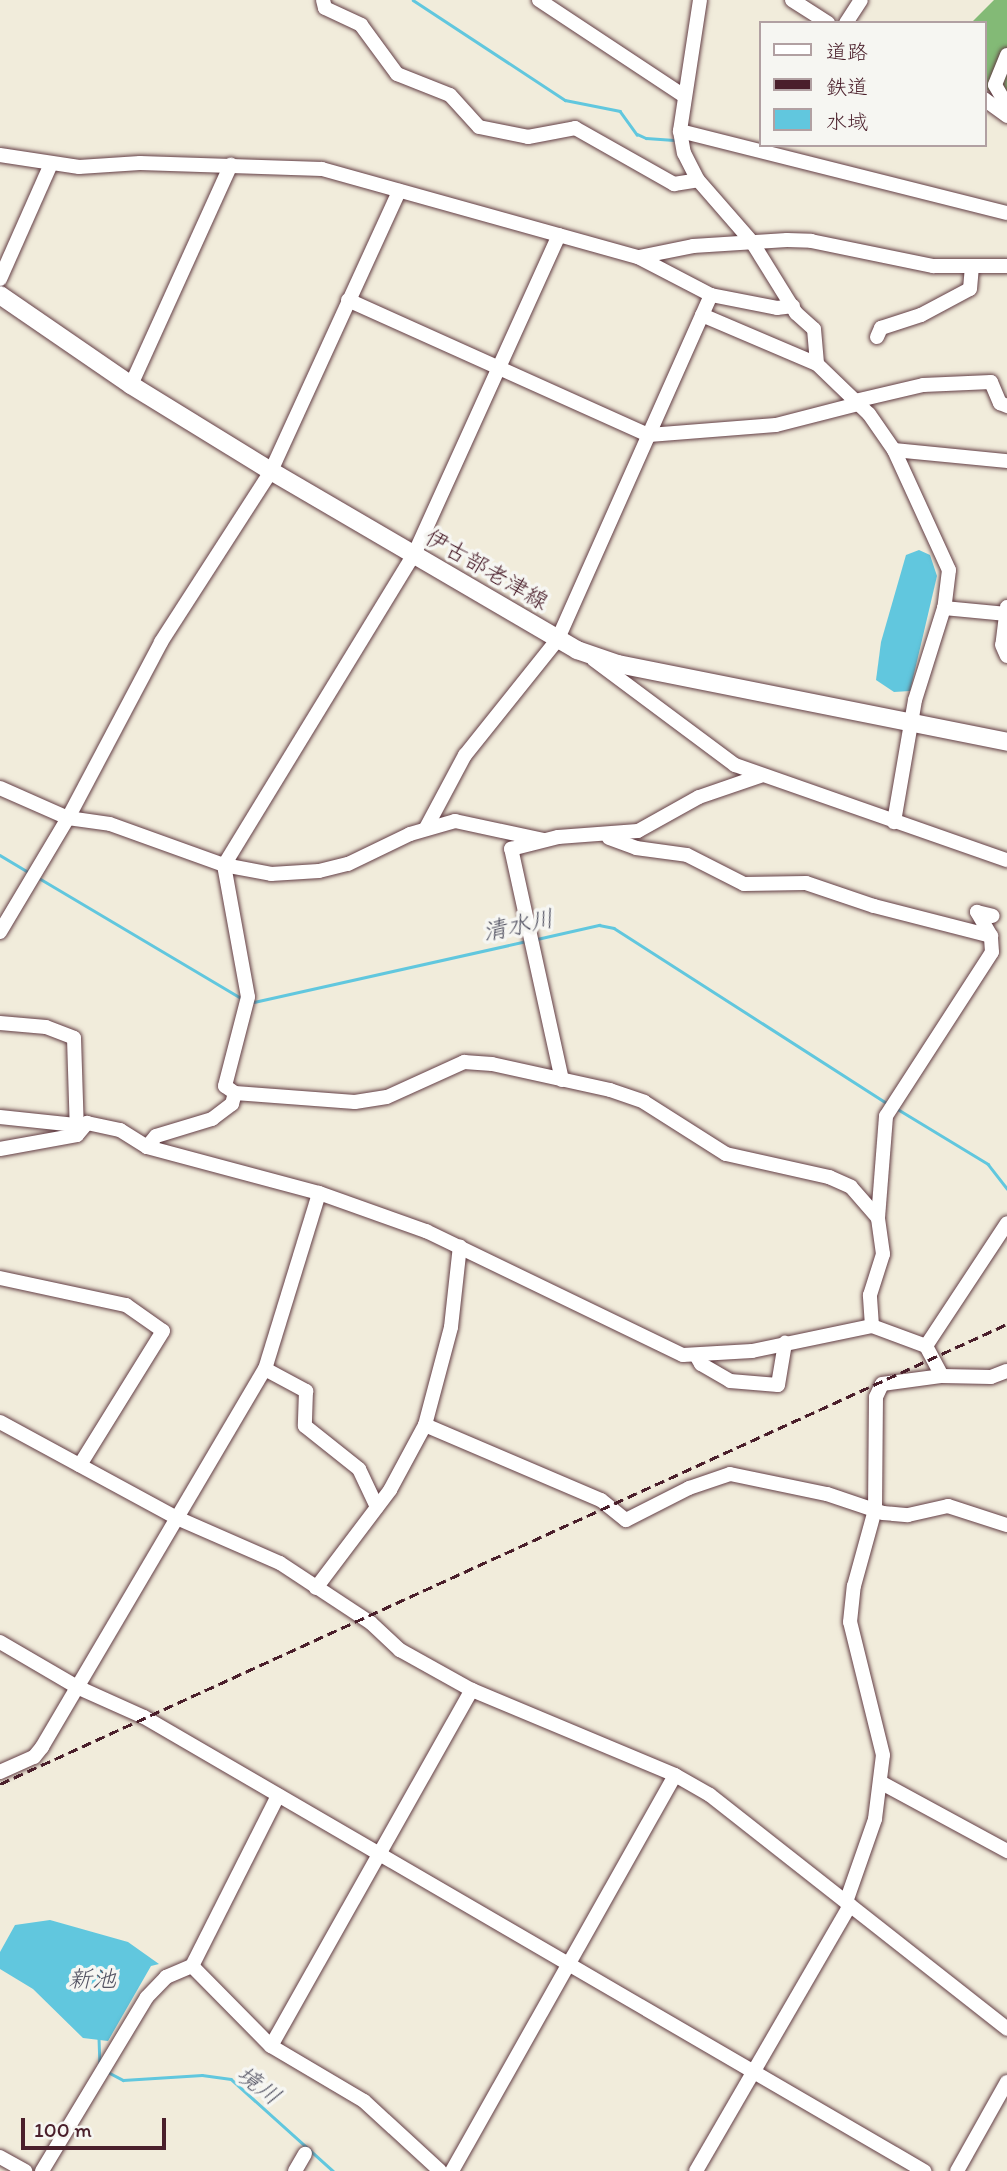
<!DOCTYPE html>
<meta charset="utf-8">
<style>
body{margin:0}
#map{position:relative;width:1007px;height:2171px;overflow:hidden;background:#f1ecdb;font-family:Itim,"Klee One",sans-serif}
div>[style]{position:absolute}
.forest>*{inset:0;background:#83ba76}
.water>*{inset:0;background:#61c7de}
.stream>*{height:2.5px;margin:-1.25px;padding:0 1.25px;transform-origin:1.25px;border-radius:1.25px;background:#61c7de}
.roads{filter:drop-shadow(0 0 2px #633e45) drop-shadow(0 0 2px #633e45)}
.minor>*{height:14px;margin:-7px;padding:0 7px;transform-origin:7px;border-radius:7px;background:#fff}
.major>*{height:18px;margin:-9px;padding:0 9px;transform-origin:9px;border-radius:9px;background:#fff}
.rail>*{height:2.5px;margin-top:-1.25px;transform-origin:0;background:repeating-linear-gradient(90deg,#4a1f2b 0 10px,transparent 0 15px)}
span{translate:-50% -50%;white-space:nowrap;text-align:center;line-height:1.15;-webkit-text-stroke:7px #f6f6f2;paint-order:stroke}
.street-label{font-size:23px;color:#4a1f2b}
.water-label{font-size:24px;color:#515161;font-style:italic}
.legend{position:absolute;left:759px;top:21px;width:228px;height:126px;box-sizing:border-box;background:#f6f6f2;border:2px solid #b1a0a2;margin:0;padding:9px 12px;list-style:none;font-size:21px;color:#4a1f2b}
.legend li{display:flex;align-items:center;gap:14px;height:35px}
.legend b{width:35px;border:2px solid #b1a0a2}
.scale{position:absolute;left:21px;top:2118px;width:145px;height:32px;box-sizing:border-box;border:4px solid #4a1f2b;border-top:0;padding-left:9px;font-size:21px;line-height:24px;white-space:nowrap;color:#4a1f2b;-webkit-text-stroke:5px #f6f6f2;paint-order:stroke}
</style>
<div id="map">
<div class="forest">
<div style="clip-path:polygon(994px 0,1007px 0,1007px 106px,984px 87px,984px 23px,971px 23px)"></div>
</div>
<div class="water">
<div style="clip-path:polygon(919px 550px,930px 555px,937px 576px,910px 691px,894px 692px,876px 680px,881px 642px,906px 555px)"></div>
<div style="clip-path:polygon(50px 1920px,128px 1942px,159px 1964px,151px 1966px,108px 2041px,83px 2038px,33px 1989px,0 1969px,0 1952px,15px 1925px)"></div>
</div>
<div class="stream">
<div style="left:413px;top:0;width:182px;rotate:33.3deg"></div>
<div style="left:565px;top:100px;width:56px;rotate:11.3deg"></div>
<div style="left:620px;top:111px;width:29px;rotate:54deg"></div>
<div style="left:637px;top:134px;width:10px;rotate:24deg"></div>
<div style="left:646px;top:138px;width:28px;rotate:4deg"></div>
<div style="left:0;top:855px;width:35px;rotate:31deg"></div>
<div style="left:39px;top:878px;width:235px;rotate:30.7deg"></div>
<div style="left:537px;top:939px;width:64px;rotate:-12.7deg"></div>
<div style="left:599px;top:925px;width:15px;rotate:11deg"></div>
<div style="left:614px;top:928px;width:324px;rotate:32.7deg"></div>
<div style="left:254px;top:1002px;width:280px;rotate:-12.6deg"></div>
<div style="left:896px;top:1108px;width:108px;rotate:31.3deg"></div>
<div style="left:988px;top:1164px;width:31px;rotate:52deg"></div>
<div style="left:99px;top:2038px;width:27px;rotate:88deg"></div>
<div style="left:108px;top:2072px;width:17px;rotate:28deg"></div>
<div style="left:123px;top:2080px;width:79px;rotate:-3.6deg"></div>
<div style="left:202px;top:2075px;width:29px;rotate:8deg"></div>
<div style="left:231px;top:2079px;width:137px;rotate:42deg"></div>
</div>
<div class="roads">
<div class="minor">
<div style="left:323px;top:0;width:8px;rotate:76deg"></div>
<div style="left:325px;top:8px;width:40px;rotate:25deg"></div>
<div style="left:361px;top:25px;width:61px;rotate:53.7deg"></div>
<div style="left:397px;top:74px;width:57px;rotate:21.6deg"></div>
<div style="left:450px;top:95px;width:43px;rotate:47.8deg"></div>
<div style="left:479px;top:127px;width:50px;rotate:11.5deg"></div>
<div style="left:528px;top:137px;width:48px;rotate:-10.8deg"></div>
<div style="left:575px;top:128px;width:114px;rotate:29.5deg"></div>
<div style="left:674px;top:184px;width:24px;rotate:-9deg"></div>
<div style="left:539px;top:0;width:174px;rotate:33.5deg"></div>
<div style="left:700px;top:0;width:133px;rotate:98.7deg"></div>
<div style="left:680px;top:131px;width:22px;rotate:80deg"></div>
<div style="left:684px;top:153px;width:30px;rotate:63deg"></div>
<div style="left:698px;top:180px;width:82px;rotate:48.9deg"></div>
<div style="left:752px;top:242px;width:84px;rotate:58.2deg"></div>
<div style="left:796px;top:313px;width:24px;rotate:42deg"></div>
<div style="left:814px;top:329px;width:35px;rotate:85deg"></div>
<div style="left:817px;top:364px;width:72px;rotate:43.9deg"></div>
<div style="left:869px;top:414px;width:44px;rotate:55.2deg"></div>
<div style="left:894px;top:450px;width:132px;rotate:65.4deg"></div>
<div style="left:949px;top:570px;width:38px;rotate:97deg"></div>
<div style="left:944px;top:608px;width:96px;rotate:107.5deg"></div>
<div style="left:915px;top:700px;width:124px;rotate:99.8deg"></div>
<div style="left:792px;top:0;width:43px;rotate:32.6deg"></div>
<div style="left:846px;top:23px;width:27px;rotate:-57deg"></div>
<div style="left:1007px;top:55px;width:32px;rotate:112deg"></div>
<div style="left:995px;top:85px;width:24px;rotate:60deg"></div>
<div style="left:984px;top:99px;width:29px;rotate:36deg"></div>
<div style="left:680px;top:131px;width:337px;rotate:14.1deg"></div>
<div style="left:0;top:155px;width:80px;rotate:8.6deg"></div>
<div style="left:79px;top:167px;width:61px;rotate:-3.8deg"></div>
<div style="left:140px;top:163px;width:182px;rotate:1.9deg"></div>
<div style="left:322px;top:169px;width:328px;rotate:15.6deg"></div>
<div style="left:638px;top:257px;width:82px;rotate:27.5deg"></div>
<div style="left:711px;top:295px;width:376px;rotate:114deg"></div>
<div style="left:558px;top:639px;width:149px;rotate:128.7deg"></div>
<div style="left:465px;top:755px;width:83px;rotate:118.1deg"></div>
<div style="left:559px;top:235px;width:350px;rotate:114.4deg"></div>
<div style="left:414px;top:554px;width:364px;rotate:121.4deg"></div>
<div style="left:224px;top:865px;width:134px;rotate:79.7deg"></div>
<div style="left:248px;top:997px;width:92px;rotate:104.5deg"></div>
<div style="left:225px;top:1086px;width:12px;rotate:35deg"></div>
<div style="left:235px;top:1093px;width:120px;rotate:4.3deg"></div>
<div style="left:355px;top:1102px;width:32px;rotate:-9deg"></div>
<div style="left:387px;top:1097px;width:85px;rotate:-24.4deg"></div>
<div style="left:464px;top:1062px;width:28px;rotate:4deg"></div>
<div style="left:492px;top:1064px;width:121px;rotate:12.4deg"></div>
<div style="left:610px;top:1090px;width:36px;rotate:19deg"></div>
<div style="left:644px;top:1102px;width:97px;rotate:32.4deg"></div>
<div style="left:726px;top:1154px;width:106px;rotate:12.6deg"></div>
<div style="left:829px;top:1177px;width:24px;rotate:24deg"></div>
<div style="left:851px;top:1187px;width:41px;rotate:48.9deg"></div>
<div style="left:639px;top:257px;width:55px;rotate:-11.5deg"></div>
<div style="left:693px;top:246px;width:94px;rotate:-3.7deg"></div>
<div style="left:787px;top:240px;width:24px;rotate:2deg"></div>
<div style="left:811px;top:241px;width:125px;rotate:11.6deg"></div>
<div style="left:933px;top:266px;width:74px"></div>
<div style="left:0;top:279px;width:126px;rotate:-66.1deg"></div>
<div style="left:711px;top:295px;width:67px;rotate:11.1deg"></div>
<div style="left:777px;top:308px;width:16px;rotate:-7deg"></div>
<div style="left:348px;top:300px;width:330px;rotate:24.2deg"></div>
<div style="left:649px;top:435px;width:127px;rotate:-4.5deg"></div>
<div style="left:776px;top:425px;width:85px;rotate:-14.4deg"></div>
<div style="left:702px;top:315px;width:125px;rotate:23.1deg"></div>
<div style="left:877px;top:337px;width:10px;rotate:-66deg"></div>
<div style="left:881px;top:328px;width:42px;rotate:-18deg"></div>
<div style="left:921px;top:315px;width:55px;rotate:-28deg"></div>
<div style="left:970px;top:289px;width:21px;rotate:-85deg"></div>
<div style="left:131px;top:385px;width:242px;rotate:-65.6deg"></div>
<div style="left:855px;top:401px;width:70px;rotate:-13.2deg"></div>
<div style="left:923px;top:385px;width:68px;rotate:-2.5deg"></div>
<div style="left:991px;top:382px;width:23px;rotate:67deg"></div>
<div style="left:1000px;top:403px;width:8px;rotate:23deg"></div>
<div style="left:894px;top:450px;width:114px;rotate:5.6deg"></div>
<div style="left:1007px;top:607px;width:38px;rotate:97deg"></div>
<div style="left:1002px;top:645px;width:12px;rotate:66deg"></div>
<div style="left:944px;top:608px;width:63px;rotate:5.4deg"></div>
<div style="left:594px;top:660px;width:176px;rotate:36.7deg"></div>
<div style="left:735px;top:765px;width:288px;rotate:19.3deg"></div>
<div style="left:0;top:788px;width:74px;rotate:23.8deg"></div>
<div style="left:68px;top:818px;width:42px;rotate:8.1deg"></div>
<div style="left:110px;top:824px;width:121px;rotate:19.8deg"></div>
<div style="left:224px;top:865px;width:48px;rotate:10.8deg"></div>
<div style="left:271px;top:874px;width:48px;rotate:-3.6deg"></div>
<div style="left:319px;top:871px;width:30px;rotate:-14deg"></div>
<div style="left:348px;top:864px;width:69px;rotate:-25.8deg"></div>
<div style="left:410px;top:834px;width:47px;rotate:-16.1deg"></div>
<div style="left:455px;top:821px;width:91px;rotate:12.1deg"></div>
<div style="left:609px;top:838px;width:29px;rotate:20deg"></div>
<div style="left:636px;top:848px;width:51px;rotate:7.8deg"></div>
<div style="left:687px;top:855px;width:64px;rotate:27deg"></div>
<div style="left:744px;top:884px;width:62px;rotate:-0.9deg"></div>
<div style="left:806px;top:883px;width:72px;rotate:18.7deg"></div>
<div style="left:874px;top:906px;width:121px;rotate:14.4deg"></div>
<div style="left:0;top:932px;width:133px;rotate:-59.2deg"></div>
<div style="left:68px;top:818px;width:199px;rotate:-62.1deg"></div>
<div style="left:161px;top:642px;width:203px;rotate:-57.2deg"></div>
<div style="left:271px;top:471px;width:308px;rotate:-65.4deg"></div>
<div style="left:0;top:1023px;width:46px;rotate:5deg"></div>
<div style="left:46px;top:1027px;width:30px;rotate:21deg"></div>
<div style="left:74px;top:1038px;width:97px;rotate:88.2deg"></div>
<div style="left:562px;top:1080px;width:237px;rotate:-102.4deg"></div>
<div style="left:511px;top:849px;width:49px;rotate:-14.3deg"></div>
<div style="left:558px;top:837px;width:80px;rotate:-4.3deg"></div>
<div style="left:638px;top:831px;width:70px;rotate:-29.1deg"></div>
<div style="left:699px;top:797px;width:65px;rotate:-19deg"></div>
<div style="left:0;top:1117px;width:76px;rotate:6deg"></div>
<div style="left:147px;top:1147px;width:14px;rotate:-51deg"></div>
<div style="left:156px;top:1136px;width:59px;rotate:-16.9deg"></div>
<div style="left:212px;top:1119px;width:25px;rotate:-37deg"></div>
<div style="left:232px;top:1104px;width:11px;rotate:-75deg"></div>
<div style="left:0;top:1149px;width:78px;rotate:-10.3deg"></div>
<div style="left:77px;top:1135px;width:16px;rotate:-50deg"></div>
<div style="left:87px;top:1123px;width:34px;rotate:12deg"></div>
<div style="left:120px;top:1130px;width:32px;rotate:32deg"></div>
<div style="left:147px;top:1147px;width:178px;rotate:15deg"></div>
<div style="left:319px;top:1193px;width:114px;rotate:19.6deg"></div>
<div style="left:426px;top:1231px;width:285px;rotate:25.8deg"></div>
<div style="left:683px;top:1355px;width:69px;rotate:-3.3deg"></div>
<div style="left:752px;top:1351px;width:123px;rotate:-11.8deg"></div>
<div style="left:872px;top:1326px;width:58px;rotate:20.3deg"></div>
<div style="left:0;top:1278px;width:129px;rotate:12.1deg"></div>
<div style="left:126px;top:1305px;width:45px;rotate:35.1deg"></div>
<div style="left:163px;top:1331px;width:158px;rotate:121.8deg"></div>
<div style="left:872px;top:1326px;width:31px;rotate:-94deg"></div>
<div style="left:870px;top:1295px;width:43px;rotate:-72.4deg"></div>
<div style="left:883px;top:1254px;width:36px;rotate:-98deg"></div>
<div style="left:878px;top:1218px;width:102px;rotate:-85.5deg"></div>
<div style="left:886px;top:1116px;width:195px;rotate:-57.1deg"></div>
<div style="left:992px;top:952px;width:16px;rotate:-94deg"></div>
<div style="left:991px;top:936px;width:28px;rotate:-120deg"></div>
<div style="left:977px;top:912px;width:16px;rotate:14deg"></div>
<div style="left:926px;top:1346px;width:147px;rotate:-56.6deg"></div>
<div style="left:926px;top:1346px;width:34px;rotate:62deg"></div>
<div style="left:697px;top:1357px;width:8px;rotate:60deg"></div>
<div style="left:701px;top:1364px;width:34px;rotate:30deg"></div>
<div style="left:730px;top:1381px;width:48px;rotate:4.8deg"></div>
<div style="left:778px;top:1385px;width:43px;rotate:-80.5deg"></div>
<div style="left:265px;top:1369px;width:47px;rotate:28.2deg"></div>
<div style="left:306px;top:1391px;width:35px;rotate:92deg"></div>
<div style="left:305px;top:1426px;width:69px;rotate:38.5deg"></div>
<div style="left:359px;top:1469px;width:42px;rotate:64.7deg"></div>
<div style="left:0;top:1422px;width:201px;rotate:28.5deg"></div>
<div style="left:177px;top:1518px;width:112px;rotate:23.6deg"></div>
<div style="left:280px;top:1563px;width:109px;rotate:33.4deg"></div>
<div style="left:371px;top:1623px;width:40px;rotate:43deg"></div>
<div style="left:400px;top:1650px;width:82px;rotate:29.1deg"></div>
<div style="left:472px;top:1690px;width:220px;rotate:22.7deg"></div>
<div style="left:675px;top:1775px;width:40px;rotate:29.7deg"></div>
<div style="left:710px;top:1795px;width:378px;rotate:38.2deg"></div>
<div style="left:425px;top:1425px;width:191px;rotate:23.1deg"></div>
<div style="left:601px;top:1500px;width:32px;rotate:39deg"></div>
<div style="left:626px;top:1520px;width:71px;rotate:-26.9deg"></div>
<div style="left:689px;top:1488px;width:43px;rotate:-18.9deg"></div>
<div style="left:730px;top:1474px;width:99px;rotate:11.7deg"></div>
<div style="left:827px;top:1494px;width:59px;rotate:18.7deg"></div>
<div style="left:883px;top:1513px;width:25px;rotate:5deg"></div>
<div style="left:908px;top:1515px;width:41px;rotate:-12.7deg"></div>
<div style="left:948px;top:1506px;width:62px;rotate:17.9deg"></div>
<div style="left:316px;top:1588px;width:123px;rotate:-52.9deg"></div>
<div style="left:390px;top:1490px;width:74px;rotate:-61.7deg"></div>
<div style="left:425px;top:1425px;width:101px;rotate:-75.1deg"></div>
<div style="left:451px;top:1327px;width:81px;rotate:-83.7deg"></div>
<div style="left:0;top:1642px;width:89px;rotate:30.3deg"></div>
<div style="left:77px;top:1687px;width:73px;rotate:24.1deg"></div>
<div style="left:144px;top:1717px;width:903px;rotate:30.2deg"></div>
<div style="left:0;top:1772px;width:37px;rotate:-24deg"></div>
<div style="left:34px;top:1757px;width:13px;rotate:-51deg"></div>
<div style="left:42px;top:1747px;width:439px;rotate:-59.5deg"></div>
<div style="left:265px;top:1369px;width:184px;rotate:-72.9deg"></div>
<div style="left:880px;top:1782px;width:145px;rotate:28.5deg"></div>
<div style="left:846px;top:1902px;width:88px;rotate:-70.7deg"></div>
<div style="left:875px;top:1819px;width:64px;rotate:-82.9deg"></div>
<div style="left:883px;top:1755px;width:137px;rotate:-103.9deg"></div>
<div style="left:850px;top:1622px;width:36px;rotate:-84deg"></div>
<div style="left:854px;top:1586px;width:79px;rotate:-74.6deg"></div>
<div style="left:875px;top:1510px;width:113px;rotate:-89.5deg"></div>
<div style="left:876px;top:1397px;width:14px;rotate:-65deg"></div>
<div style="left:882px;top:1384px;width:61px;rotate:-7.6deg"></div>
<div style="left:942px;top:1376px;width:49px;rotate:1.2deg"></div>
<div style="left:991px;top:1377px;width:17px;rotate:-21deg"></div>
<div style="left:192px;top:1966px;width:112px;rotate:45.4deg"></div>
<div style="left:271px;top:2046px;width:108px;rotate:30.6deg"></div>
<div style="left:364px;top:2101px;width:103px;rotate:42.6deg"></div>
<div style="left:271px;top:2046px;width:409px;rotate:-60.6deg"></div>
<div style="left:0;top:2157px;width:29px;rotate:29deg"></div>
<div style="left:42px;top:2171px;width:203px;rotate:-58.9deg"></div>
<div style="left:147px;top:1997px;width:28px;rotate:-46deg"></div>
<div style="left:166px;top:1977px;width:28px;rotate:-23deg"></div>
<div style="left:192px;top:1966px;width:191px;rotate:-63.2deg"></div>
<div style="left:295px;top:2171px;width:20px;rotate:-60deg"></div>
<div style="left:452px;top:2171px;width:454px;rotate:-60.6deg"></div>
<div style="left:696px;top:2171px;width:307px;rotate:-59.9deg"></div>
<div style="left:957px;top:2171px;width:102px;rotate:-60.7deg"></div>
</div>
<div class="major">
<div style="left:0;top:295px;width:159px;rotate:34.5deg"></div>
<div style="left:131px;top:385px;width:164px;rotate:31.6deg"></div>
<div style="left:271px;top:471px;width:355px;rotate:30.3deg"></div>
<div style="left:577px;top:650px;width:43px;rotate:18.9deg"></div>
<div style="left:618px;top:664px;width:397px;rotate:11.3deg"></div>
</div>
</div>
<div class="rail">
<div style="left:0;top:1784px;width:1107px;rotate:-24.55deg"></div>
</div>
<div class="street-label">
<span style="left:487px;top:569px;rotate:30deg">伊古部老津線</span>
</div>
<div class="water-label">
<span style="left:518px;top:925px;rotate:-12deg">清水川</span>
<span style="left:92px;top:1979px">新池</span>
<span style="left:259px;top:2085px;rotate:37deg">境川</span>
</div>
<ul class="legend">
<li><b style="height:9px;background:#fff"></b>道路</li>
<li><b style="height:9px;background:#4a1f2b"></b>鉄道</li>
<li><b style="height:19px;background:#61c7de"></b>水域</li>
</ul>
<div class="scale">100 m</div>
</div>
